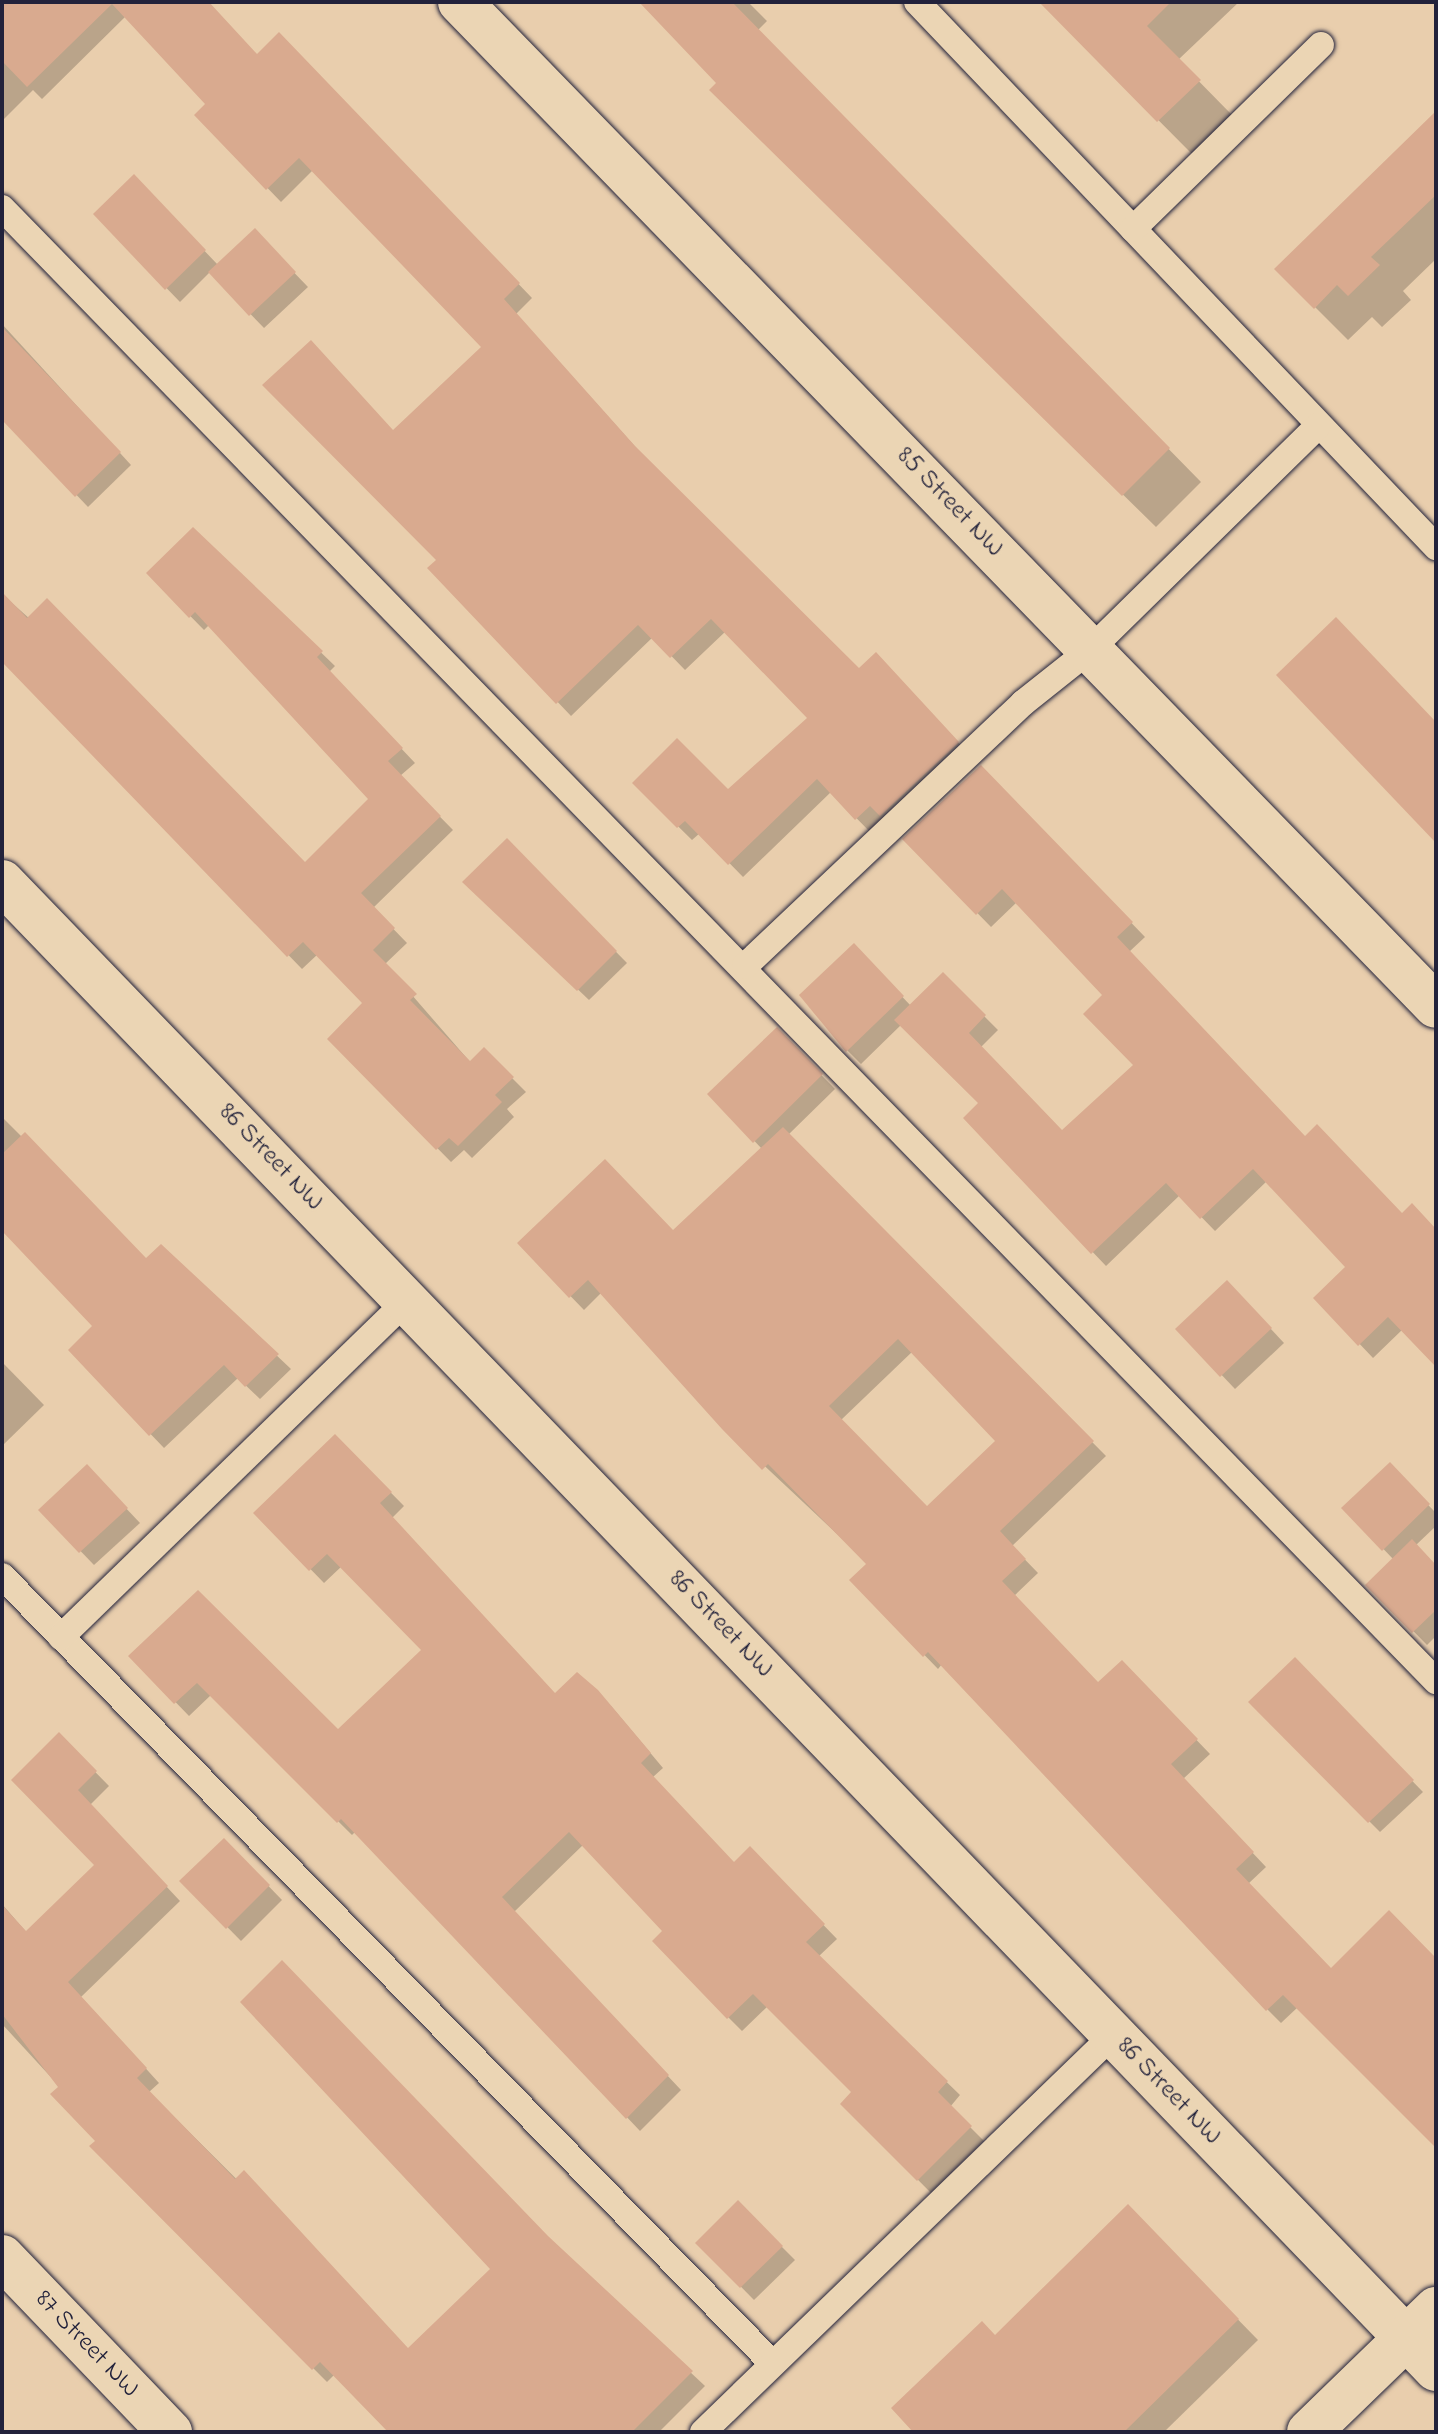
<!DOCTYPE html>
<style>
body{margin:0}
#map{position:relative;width:1438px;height:2434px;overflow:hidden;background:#e9cead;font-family:"Indie Flower",sans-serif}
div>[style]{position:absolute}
.shadow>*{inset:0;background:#0003}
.building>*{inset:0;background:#d9aa8f}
.roads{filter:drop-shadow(0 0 2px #22223b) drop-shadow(0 0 2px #22223b)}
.service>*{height:26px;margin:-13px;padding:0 13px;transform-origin:13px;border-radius:13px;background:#ebd5b4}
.minor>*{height:44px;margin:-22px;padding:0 22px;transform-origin:22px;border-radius:22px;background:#ebd5b4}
span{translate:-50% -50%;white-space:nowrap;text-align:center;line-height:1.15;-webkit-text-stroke:6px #ebd5b4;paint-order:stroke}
.street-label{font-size:26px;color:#22223b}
.frame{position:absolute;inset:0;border:4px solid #22223b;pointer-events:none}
</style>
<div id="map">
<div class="shadow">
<div style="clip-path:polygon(2px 2px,202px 2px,257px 56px,279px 35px,532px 298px,516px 314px,648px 461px,859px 671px,889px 669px,971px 756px,870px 832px,831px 792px,743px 877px,700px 833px,692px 840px,634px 783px,728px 792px,810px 718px,726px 631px,685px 670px,653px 637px,571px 716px,430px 568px,439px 560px,394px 433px,484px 347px,313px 170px,281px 202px,197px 115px,208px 104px,126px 16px,42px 99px,33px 90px,2px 121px)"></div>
<div style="clip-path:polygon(641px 2px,748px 2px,767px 21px,758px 30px,1201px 482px,1156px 527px,744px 123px,719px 83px)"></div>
<div style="clip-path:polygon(1067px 2px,1239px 2px,1178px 60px,1232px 115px,1192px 154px,1054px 15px)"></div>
<div style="clip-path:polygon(1436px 114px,1436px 259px,1403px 291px,1411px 300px,1382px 327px,1372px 317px,1348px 340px,1277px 269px)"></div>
<div style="clip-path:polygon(134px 177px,218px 265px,254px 231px,308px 287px,264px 328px,210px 272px,180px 302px,95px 214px)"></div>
<div style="clip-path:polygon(2px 324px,131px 465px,88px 507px,27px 443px,2px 404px)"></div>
<div style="clip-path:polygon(193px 529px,335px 666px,329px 672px,415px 763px,400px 776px,453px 830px,373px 908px,407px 943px,385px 964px,471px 1063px,484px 1050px,526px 1092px,507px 1109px,514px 1117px,472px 1158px,464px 1150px,451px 1162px,330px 1039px,365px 1003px,318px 954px,302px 969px,2px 659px,2px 594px,305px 865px,371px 799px,209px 625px,204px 630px,148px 573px)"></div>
<div style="clip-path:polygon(981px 767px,1145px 937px,1129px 952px,1305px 1138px,1402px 1215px,1436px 1231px,1436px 1359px,1403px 1329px,1373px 1358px,1316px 1298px,1348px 1267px,1267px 1181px,1215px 1231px,1180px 1195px,1106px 1266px,965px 1118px,981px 1103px,902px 1024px,861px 1064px,847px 1050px,854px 946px,911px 1006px,943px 975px,998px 1030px,981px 1047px,1063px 1132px,1136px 1066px,1105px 995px,1017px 902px,991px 927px,905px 839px)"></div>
<div style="clip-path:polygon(507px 841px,627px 963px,589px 1000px,465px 882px)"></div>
<div style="clip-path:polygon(evenodd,777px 1030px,835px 1089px,788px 1135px,1106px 1456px,1012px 1546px,1038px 1573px,1014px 1596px,1098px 1685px,1135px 1676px,1210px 1754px,1183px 1779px,1266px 1867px,1248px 1884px,1331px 1970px,1436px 1960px,1436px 2145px,1298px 2007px,1281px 2023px,1268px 2010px,942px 1664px,938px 1669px,852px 1580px,869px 1564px,723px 1427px,602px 1292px,584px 1310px,519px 1243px,674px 1233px,762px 1149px,710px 1094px,777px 1030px,913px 1351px,998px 1441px,927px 1508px,841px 1420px,913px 1351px)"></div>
<div style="clip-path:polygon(2px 1117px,146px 1261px,161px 1246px,291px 1369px,260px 1399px,238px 1378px,164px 1448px,70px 1350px,95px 1326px,2px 1228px)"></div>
<div style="clip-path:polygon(1240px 1296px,1284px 1343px,1235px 1389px,1178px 1329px)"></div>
<div style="clip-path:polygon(2px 1362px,44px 1405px,2px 1446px)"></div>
<div style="clip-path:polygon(335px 1436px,404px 1506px,392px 1518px,555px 1695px,611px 1706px,663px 1768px,653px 1777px,734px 1864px,750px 1849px,837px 1939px,818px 1957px,960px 2095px,950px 2107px,984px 2141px,931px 2193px,843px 2104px,854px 2092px,768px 2006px,742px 2031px,729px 2018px,655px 1941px,665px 1931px,584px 1844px,514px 1912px,681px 2090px,640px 2131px,356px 1831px,352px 1835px,211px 1695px,189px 1716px,131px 1656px,338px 1732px,424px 1650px,342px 1566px,324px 1583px,256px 1513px)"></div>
<div style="clip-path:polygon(1389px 1465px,1436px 1513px,1436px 1526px,1416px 1545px,1436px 1566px,1436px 1636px,1427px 1645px,1368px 1585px,1394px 1560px,1344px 1508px)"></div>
<div style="clip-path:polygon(87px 1467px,140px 1523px,94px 1565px,41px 1510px)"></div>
<div style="clip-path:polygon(1295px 1660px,1423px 1792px,1380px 1832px,1250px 1702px)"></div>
<div style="clip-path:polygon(59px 1735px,109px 1786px,90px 1805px,180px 1901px,81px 1997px,159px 2083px,149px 2092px,408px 2350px,552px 2242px,705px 2386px,659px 2432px,392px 2432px,335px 2374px,327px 2382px,92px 2146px,97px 2141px,60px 2087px,2px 2024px,2px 1904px,27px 1933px,97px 1865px)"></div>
<div style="clip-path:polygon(224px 1840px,282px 1900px,241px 1941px,182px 1881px)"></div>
<div style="clip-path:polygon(738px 2203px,795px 2260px,754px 2300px,698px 2243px)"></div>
<div style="clip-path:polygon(1128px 2207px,1258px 2340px,1164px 2432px,916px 2432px,995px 2337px)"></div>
</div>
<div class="building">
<div style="clip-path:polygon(2px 2px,209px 2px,257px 54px,279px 32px,520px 283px,504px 299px,635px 446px,859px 668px,876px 652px,959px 742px,880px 816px,870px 806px,855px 820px,817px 779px,728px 865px,685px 821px,677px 828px,632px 783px,677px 738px,728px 789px,807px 718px,711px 619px,670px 658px,638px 625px,556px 704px,427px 568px,436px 560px,262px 385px,311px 340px,393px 430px,481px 347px,299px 158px,266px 190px,194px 115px,205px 104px,112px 4px,27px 87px,2px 61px)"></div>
<div style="clip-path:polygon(639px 2px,732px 2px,1170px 448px,1122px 496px,709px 90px,716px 83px)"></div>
<div style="clip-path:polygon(1039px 2px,1171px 2px,1147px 26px,1201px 80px,1157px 122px)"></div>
<div style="clip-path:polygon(1436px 111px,1436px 195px,1371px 257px,1380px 265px,1348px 296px,1337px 285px,1314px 309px,1274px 269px)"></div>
<div style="clip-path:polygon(134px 174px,206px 250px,165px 290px,93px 214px)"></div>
<div style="clip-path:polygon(255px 228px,296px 272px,249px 316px,208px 272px)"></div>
<div style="clip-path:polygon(2px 327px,121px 452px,75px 497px,2px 420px)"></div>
<div style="clip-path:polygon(193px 527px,323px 651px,317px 657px,403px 748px,388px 761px,441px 816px,361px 893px,395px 928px,373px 950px,417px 994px,410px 1000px,470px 1061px,484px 1047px,514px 1077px,495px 1095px,502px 1102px,458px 1146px,449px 1138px,436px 1150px,327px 1039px,362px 1003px,303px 942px,287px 957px,2px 662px,2px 592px,27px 618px,47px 598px,305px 862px,368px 799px,195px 612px,189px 618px,146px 573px)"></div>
<div style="clip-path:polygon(1336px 617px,1436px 722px,1436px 843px,1276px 675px)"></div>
<div style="clip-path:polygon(981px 765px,1133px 922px,1117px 937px,1305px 1136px,1317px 1124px,1402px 1213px,1412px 1203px,1436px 1229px,1436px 1367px,1388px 1317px,1358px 1346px,1313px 1298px,1345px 1267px,1253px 1169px,1200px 1219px,1166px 1183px,1091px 1254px,963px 1118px,978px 1103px,894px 1020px,943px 972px,986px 1015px,969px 1033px,1062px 1130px,1133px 1065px,1083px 1014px,1102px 995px,1002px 889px,976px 915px,902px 839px)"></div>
<div style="clip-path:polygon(507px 838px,617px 951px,577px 991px,462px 882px)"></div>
<div style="clip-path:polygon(854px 943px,904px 996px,846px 1052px,799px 995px)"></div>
<div style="clip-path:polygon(777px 1027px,823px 1074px,753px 1143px,707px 1094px)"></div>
<div style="clip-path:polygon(evenodd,783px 1127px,1094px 1441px,1000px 1531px,1026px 1559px,1002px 1581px,1098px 1682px,1122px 1660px,1198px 1739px,1171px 1764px,1254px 1852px,1236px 1869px,1331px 1968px,1389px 1910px,1436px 1958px,1436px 2148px,1283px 1995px,1266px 2011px,928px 1652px,923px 1657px,849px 1580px,866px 1564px,768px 1464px,762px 1470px,722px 1429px,588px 1280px,569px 1298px,517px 1243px,605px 1159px,673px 1230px,783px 1127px,898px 1339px,995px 1441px,927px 1506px,829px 1406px,898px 1339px)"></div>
<div style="clip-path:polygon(25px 1132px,146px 1258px,161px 1244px,279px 1354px,245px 1387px,224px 1365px,149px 1436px,68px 1350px,92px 1326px,2px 1231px,2px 1154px)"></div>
<div style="clip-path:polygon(1227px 1280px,1272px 1328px,1220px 1377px,1175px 1329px)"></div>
<div style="clip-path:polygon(335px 1434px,392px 1492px,380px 1503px,555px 1693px,577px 1672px,598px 1690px,651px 1753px,641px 1763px,734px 1862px,750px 1846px,825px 1924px,806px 1942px,948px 2081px,938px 2092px,972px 2126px,917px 2181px,840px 2104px,851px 2092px,753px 1994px,727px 2019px,652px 1941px,662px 1931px,569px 1832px,502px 1897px,669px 2075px,626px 2119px,341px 1819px,337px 1823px,197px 1683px,174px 1704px,128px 1656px,198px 1590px,338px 1729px,421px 1650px,327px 1554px,309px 1571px,253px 1513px)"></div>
<div style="clip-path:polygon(1390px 1462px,1430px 1504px,1382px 1551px,1341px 1508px)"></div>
<div style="clip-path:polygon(87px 1464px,128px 1508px,79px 1553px,38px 1510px)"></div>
<div style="clip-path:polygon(1412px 1539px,1436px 1565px,1436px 1610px,1412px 1633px,1365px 1585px)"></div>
<div style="clip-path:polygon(1295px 1657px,1414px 1780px,1368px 1823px,1248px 1702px)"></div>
<div style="clip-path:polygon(59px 1732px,97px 1771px,78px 1790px,168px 1886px,68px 1982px,147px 2068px,137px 2078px,235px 2179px,244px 2170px,408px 2348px,490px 2269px,240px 2002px,282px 1960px,548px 2236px,693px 2371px,632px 2432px,388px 2432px,320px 2362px,312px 2370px,89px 2146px,95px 2141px,50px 2094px,58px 2087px,2px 2014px,2px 1905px,26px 1931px,94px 1865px,11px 1780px)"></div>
<div style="clip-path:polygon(224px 1838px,270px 1885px,226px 1929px,179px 1881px)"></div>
<div style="clip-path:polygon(738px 2200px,783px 2246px,740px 2288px,695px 2243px)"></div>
<div style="clip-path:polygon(1128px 2204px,1239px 2319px,1124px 2432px,913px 2432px,891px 2408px,982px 2321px,995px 2335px)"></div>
</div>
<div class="roads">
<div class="service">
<div style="left:917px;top:2px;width:753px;rotate:46.4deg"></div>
<div style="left:2px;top:208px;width:2056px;rotate:45.77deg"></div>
<div style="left:1133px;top:229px;width:263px;rotate:-44.4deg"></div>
<div style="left:745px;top:966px;width:383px;rotate:-43.4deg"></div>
<div style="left:1023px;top:703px;width:87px;rotate:-38.5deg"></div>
<div style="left:1091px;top:649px;width:318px;rotate:-44.5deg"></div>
<div style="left:2px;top:1576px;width:1102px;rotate:45.62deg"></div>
<div style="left:61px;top:1637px;width:484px;rotate:-44.2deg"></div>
<div style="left:703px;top:2432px;width:571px;rotate:-44.08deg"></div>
</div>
<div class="minor">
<div style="left:460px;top:2px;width:1400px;rotate:45.81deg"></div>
<div style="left:2px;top:882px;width:2066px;rotate:46.04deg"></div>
<div style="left:2px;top:2257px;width:243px;rotate:46.2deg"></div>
<div style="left:1309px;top:2432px;width:177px;rotate:-44.1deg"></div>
</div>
</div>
<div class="street-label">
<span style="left:949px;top:503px;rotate:46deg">85 Street NW</span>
<span style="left:270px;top:1158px;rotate:46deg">86 Street NW</span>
<span style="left:720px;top:1625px;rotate:46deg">86 Street NW</span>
<span style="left:1168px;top:2092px;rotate:46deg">86 Street NW</span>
<span style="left:86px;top:2345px;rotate:46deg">87 Street NW</span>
</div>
<div class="frame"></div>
</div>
